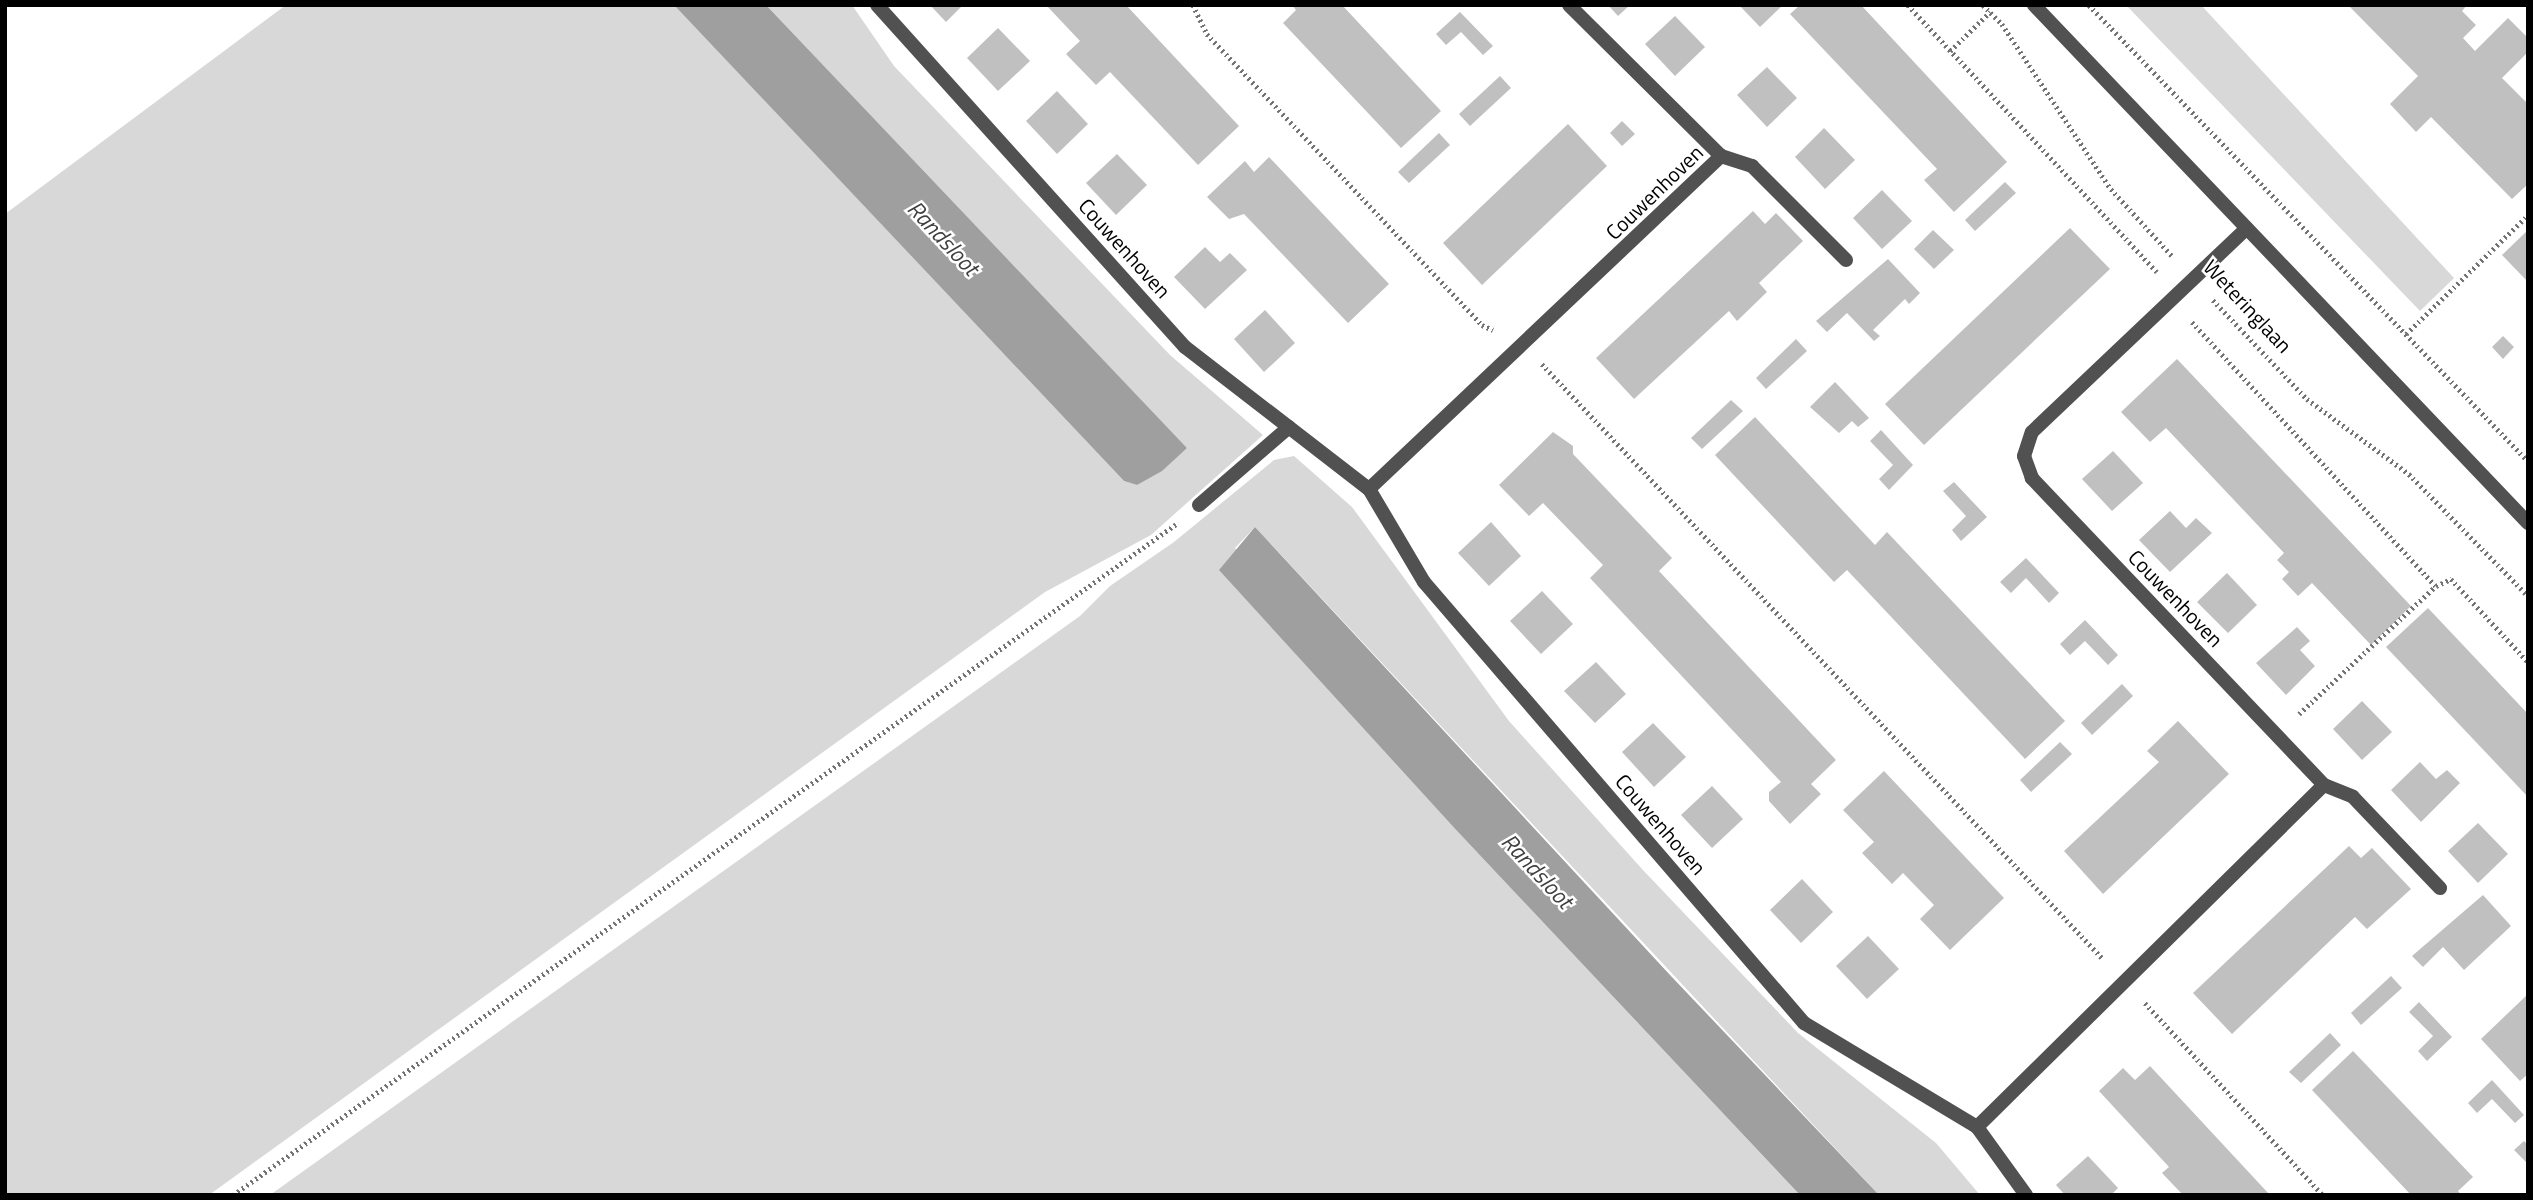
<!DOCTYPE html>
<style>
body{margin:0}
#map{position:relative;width:2533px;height:1200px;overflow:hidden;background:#fff;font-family:"Titillium Web",sans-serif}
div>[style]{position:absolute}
.green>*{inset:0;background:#d8d8d8}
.water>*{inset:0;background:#9f9f9f}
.building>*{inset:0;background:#c0c0c0}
.path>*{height:4.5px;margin-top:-2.25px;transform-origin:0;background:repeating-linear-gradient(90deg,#737373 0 2px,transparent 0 5.5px)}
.service>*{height:14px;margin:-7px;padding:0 7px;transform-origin:7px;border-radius:7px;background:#515151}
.minor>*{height:14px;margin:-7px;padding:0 7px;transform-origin:7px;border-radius:7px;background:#515151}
.tertiary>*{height:14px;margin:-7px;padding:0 7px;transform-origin:7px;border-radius:7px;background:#515151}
span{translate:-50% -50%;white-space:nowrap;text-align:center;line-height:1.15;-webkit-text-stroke:5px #fff;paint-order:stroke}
.street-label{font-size:21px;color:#000}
.water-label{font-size:23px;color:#404040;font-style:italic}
.frame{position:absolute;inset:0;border:7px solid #000;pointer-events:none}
</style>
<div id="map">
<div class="green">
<div style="clip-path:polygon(286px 5px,674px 5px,1124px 481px,1137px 485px,1187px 448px,766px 5px,852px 5px,894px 66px,1170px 355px,1263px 435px,1151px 535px,1045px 592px,209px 1195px,5px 1195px,5px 214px)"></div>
<div style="clip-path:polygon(2126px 5px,2201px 5px,2454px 278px,2420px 311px)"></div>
<div style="clip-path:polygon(1294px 456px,1352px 507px,1509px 721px,1642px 869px,1798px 1033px,1936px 1143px,1980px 1195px,1879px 1195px,1255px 527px,1235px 548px,1459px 833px,1800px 1195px,270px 1195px,1080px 616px,1110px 586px,1174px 542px,1274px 460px)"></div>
</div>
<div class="water">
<div style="clip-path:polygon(674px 5px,766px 5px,1187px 448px,1162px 471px,1137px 485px,1124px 481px)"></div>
<div style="clip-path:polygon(1255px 527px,1670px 975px,1879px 1195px,1800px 1195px,1459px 833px,1219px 570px)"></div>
</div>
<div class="building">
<div style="clip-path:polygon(930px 5px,963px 5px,946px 22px)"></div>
<div style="clip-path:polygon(1046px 5px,1126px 5px,1239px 126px,1198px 165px,1110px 72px,1096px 85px,1066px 54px,1080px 41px)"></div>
<div style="clip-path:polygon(1292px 5px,1342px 5px,1441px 111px,1401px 148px,1283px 23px,1296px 10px)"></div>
<div style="clip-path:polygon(1608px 5px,1630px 5px,1618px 16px)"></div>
<div style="clip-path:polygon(1739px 5px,1783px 5px,1760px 27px)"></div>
<div style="clip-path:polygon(1800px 5px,1861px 5px,2007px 162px,1954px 212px,1924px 180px,1937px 169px,1790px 14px)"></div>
<div style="clip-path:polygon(2348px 5px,2467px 5px,2462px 11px,2476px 25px,2463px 38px,2475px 51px,2508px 18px,2528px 38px,2528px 52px,2502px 78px,2528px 104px,2528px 184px,2512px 199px,2431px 117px,2416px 132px,2390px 104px,2418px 76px)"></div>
<div style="clip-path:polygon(1460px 12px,1493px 46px,1483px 55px,1461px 32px,1446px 45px,1436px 34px)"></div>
<div style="clip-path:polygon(1675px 16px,1705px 47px,1675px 76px,1645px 44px)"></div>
<div style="clip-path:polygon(998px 28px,1030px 61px,998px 91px,967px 58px)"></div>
<div style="clip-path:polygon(1767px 67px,1797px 98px,1767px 127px,1737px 95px)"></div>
<div style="clip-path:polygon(1500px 76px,1511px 88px,1470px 126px,1459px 114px)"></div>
<div style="clip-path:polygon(1057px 91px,1088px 124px,1057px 154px,1026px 121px)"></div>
<div style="clip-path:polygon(1622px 121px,1635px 134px,1622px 146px,1610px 133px)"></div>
<div style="clip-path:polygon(1568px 124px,1607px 166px,1482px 285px,1443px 243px)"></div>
<div style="clip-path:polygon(1824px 128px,1855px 160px,1825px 189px,1795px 157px)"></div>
<div style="clip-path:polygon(1439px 133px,1450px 145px,1409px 183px,1398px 172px)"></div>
<div style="clip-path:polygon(1117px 154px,1147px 185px,1116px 215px,1086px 183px)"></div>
<div style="clip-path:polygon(1269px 157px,1389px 284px,1348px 323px,1244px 214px,1229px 219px,1207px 197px,1245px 161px,1254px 172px)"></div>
<div style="clip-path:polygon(2005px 182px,2016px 193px,1975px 231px,1965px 220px)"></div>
<div style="clip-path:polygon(1882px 190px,1912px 221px,1882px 249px,1853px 218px)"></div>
<div style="clip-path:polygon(1753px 211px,1765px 224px,1776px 213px,1803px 241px,1759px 283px,1767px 292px,1737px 321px,1729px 311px,1634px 399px,1596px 358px)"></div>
<div style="clip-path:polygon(2070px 228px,2110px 269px,1924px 445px,1885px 404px)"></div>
<div style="clip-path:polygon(1933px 230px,1954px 250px,1934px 269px,1914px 249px)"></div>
<div style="clip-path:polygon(2528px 230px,2528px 282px,2502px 255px)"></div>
<div style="clip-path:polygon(1205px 247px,1220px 262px,1230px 253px,1247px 270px,1205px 309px,1174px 277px)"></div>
<div style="clip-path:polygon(1888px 259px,1920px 293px,1909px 304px,1905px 299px,1873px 330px,1880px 336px,1874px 341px,1847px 313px,1827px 332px,1816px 321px)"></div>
<div style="clip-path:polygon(1265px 310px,1295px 343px,1264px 372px,1234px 339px)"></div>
<div style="clip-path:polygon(2503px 336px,2514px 347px,2503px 359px,2492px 347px)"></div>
<div style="clip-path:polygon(1796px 339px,1807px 351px,1766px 389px,1756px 378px)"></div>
<div style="clip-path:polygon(2177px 359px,2411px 606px,2371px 645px,2312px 583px,2298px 596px,2282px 579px,2289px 572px,2277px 560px,2284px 553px,2166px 428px,2150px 442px,2121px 412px)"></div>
<div style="clip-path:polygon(1835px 382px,1869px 418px,1858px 427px,1852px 421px,1839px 433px,1810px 407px)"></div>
<div style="clip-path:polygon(1731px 400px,1743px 411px,1702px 449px,1691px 438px)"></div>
<div style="clip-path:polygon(1755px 417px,1875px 545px,1887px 532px,2065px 721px,2025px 759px,1847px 570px,1834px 582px,1715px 455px)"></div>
<div style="clip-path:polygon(1881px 430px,1913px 465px,1889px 490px,1879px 479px,1893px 465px,1870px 441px)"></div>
<div style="clip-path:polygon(1553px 432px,1573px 446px,1573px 454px,1672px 558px,1659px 571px,1836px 760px,1811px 784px,1821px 794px,1790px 824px,1769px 801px,1769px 792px,1781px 782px,1590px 578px,1603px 565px,1543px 503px,1529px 516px,1499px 485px)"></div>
<div style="clip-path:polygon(2113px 451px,2143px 483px,2112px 511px,2082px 479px)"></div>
<div style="clip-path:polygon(1954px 482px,1987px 517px,1961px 541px,1952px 530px,1966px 516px,1943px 491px)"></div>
<div style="clip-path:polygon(2170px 511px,2186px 528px,2196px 518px,2212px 533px,2170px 572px,2139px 540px)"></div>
<div style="clip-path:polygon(1491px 522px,1521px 556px,1489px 586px,1458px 553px)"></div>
<div style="clip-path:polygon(2026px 558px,2059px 593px,2049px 603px,2026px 578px,2011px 593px,2000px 582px)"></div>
<div style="clip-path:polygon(2227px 573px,2257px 605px,2228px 633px,2197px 602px)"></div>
<div style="clip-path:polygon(1542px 591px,1573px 624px,1541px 654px,1510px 621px)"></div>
<div style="clip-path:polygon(2428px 608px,2528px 714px,2528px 797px,2386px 647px)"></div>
<div style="clip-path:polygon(2085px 620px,2118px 655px,2108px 665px,2085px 641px,2070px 655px,2060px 644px)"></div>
<div style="clip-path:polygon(2297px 627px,2310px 641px,2300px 650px,2315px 666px,2286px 695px,2256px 663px)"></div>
<div style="clip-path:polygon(1596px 662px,1626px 694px,1595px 723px,1564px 691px)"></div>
<div style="clip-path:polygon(2122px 684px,2133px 696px,2092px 735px,2081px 723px)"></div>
<div style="clip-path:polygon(2362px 701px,2392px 732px,2362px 760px,2333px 729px)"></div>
<div style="clip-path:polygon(2178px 721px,2229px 774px,2103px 894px,2064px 851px,2159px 762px,2147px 751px)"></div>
<div style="clip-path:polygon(1653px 723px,1686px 757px,1654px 787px,1622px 752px)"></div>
<div style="clip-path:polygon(2060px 742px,2072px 754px,2031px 792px,2020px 780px)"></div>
<div style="clip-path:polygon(2420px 762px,2436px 779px,2447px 770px,2460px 783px,2421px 822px,2391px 790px)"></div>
<div style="clip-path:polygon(1884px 771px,2004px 898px,1950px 950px,1920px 919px,1934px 905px,1903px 873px,1892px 884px,1862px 853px,1874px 842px,1843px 810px)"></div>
<div style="clip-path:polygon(1712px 786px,1743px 819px,1712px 848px,1681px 815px)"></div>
<div style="clip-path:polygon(2478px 823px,2508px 854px,2478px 883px,2448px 851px)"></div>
<div style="clip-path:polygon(2349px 846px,2361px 858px,2372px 848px,2411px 889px,2367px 929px,2355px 917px,2232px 1034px,2193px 993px)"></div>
<div style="clip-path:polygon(1802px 879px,1833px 912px,1801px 943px,1770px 910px)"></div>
<div style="clip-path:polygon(2483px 895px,2511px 926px,2464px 970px,2443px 947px,2423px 967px,2412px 956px)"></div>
<div style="clip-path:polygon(1868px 936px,1899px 969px,1867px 999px,1836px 966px)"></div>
<div style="clip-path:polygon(2391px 976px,2402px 988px,2361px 1025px,2351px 1013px)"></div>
<div style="clip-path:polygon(2528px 994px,2528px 1074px,2520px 1081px,2481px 1039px)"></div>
<div style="clip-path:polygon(2419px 1002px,2452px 1037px,2427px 1061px,2418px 1051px,2433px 1036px,2409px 1012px)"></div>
<div style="clip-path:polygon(2330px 1033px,2341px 1045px,2301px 1083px,2289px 1072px)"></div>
<div style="clip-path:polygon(2353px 1051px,2473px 1177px,2458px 1191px,2461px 1195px,2411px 1195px,2312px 1090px)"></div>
<div style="clip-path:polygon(2150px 1066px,2269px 1194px,2267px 1195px,2183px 1195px,2162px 1173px,2169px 1167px,2099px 1091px,2123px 1068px,2135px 1080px)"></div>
<div style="clip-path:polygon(2492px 1080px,2524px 1115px,2515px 1123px,2492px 1099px,2477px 1113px,2468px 1103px)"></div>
<div style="clip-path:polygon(2524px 1141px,2528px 1145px,2528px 1164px,2514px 1150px)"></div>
<div style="clip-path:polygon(2088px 1156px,2118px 1188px,2111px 1195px,2065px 1195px,2056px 1185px)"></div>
</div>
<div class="path">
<div style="left:1193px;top:5px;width:32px;rotate:64deg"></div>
<div style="left:1207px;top:34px;width:400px;rotate:46.6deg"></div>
<div style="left:1482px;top:325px;width:12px;rotate:24deg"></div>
<div style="left:1908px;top:5px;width:365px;rotate:47deg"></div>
<div style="left:1983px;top:5px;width:27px;rotate:45deg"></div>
<div style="left:2002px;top:24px;width:198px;rotate:56.6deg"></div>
<div style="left:2111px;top:189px;width:93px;rotate:47.6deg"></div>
<div style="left:2089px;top:5px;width:633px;rotate:46.09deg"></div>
<div style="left:1950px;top:51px;width:56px;rotate:-44.3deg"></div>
<div style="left:2213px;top:300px;width:137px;rotate:46.5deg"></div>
<div style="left:2307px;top:399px;width:127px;rotate:36.3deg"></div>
<div style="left:2409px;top:474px;width:170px;rotate:45.7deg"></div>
<div style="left:2192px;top:322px;width:359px;rotate:47.3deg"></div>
<div style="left:2436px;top:586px;width:17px;rotate:-25deg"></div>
<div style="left:2451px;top:579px;width:113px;rotate:47.1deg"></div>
<div style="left:2406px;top:334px;width:170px;rotate:-44.3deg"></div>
<div style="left:1542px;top:364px;width:818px;rotate:46.68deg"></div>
<div style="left:2299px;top:714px;width:187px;rotate:-43.1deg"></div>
<div style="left:2145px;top:1003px;width:262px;rotate:47.2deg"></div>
<div style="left:233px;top:1195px;width:1157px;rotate:-35.43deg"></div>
</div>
<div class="service">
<div style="left:1721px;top:156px;width:33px;rotate:18deg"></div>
<div style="left:1752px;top:166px;width:133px;rotate:45deg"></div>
<div style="left:1199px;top:505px;width:119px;rotate:-40.9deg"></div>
<div style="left:2324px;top:785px;width:31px;rotate:22deg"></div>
<div style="left:2353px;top:797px;width:126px;rotate:46.3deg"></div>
</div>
<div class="minor">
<div style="left:877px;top:5px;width:460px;rotate:48deg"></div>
<div style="left:1185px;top:347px;width:232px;rotate:37.7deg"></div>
<div style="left:1369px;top:489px;width:108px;rotate:59.4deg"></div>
<div style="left:1424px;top:582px;width:582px;rotate:49.25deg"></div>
<div style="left:1804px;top:1023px;width:202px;rotate:31deg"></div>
<div style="left:1977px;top:1127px;width:84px;rotate:54.2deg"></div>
<div style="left:1369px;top:489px;width:485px;rotate:-43.4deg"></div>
<div style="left:1721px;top:156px;width:214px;rotate:-135.2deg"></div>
<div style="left:1977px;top:1127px;width:487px;rotate:-44.6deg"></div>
<div style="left:2324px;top:785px;width:424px;rotate:-133.6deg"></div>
<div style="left:2032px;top:478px;width:23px;rotate:-110deg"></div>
<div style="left:2024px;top:456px;width:25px;rotate:-72deg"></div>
<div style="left:2032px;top:432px;width:296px;rotate:-43.5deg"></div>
</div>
<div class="tertiary">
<div style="left:2034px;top:5px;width:716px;rotate:46.36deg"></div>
</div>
<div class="street-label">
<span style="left:1654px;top:192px;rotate:-44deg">Couwenhoven</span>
<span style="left:1125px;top:248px;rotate:48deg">Couwenhoven</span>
<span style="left:2248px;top:306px;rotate:47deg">Weteringlaan</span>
<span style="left:2176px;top:598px;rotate:46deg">Couwenhoven</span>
<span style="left:1661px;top:824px;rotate:49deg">Couwenhoven</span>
</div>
<div class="water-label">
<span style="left:943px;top:238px;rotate:47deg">Randsloot</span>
<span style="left:1537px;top:871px;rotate:47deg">Randsloot</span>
</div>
<div class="frame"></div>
</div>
